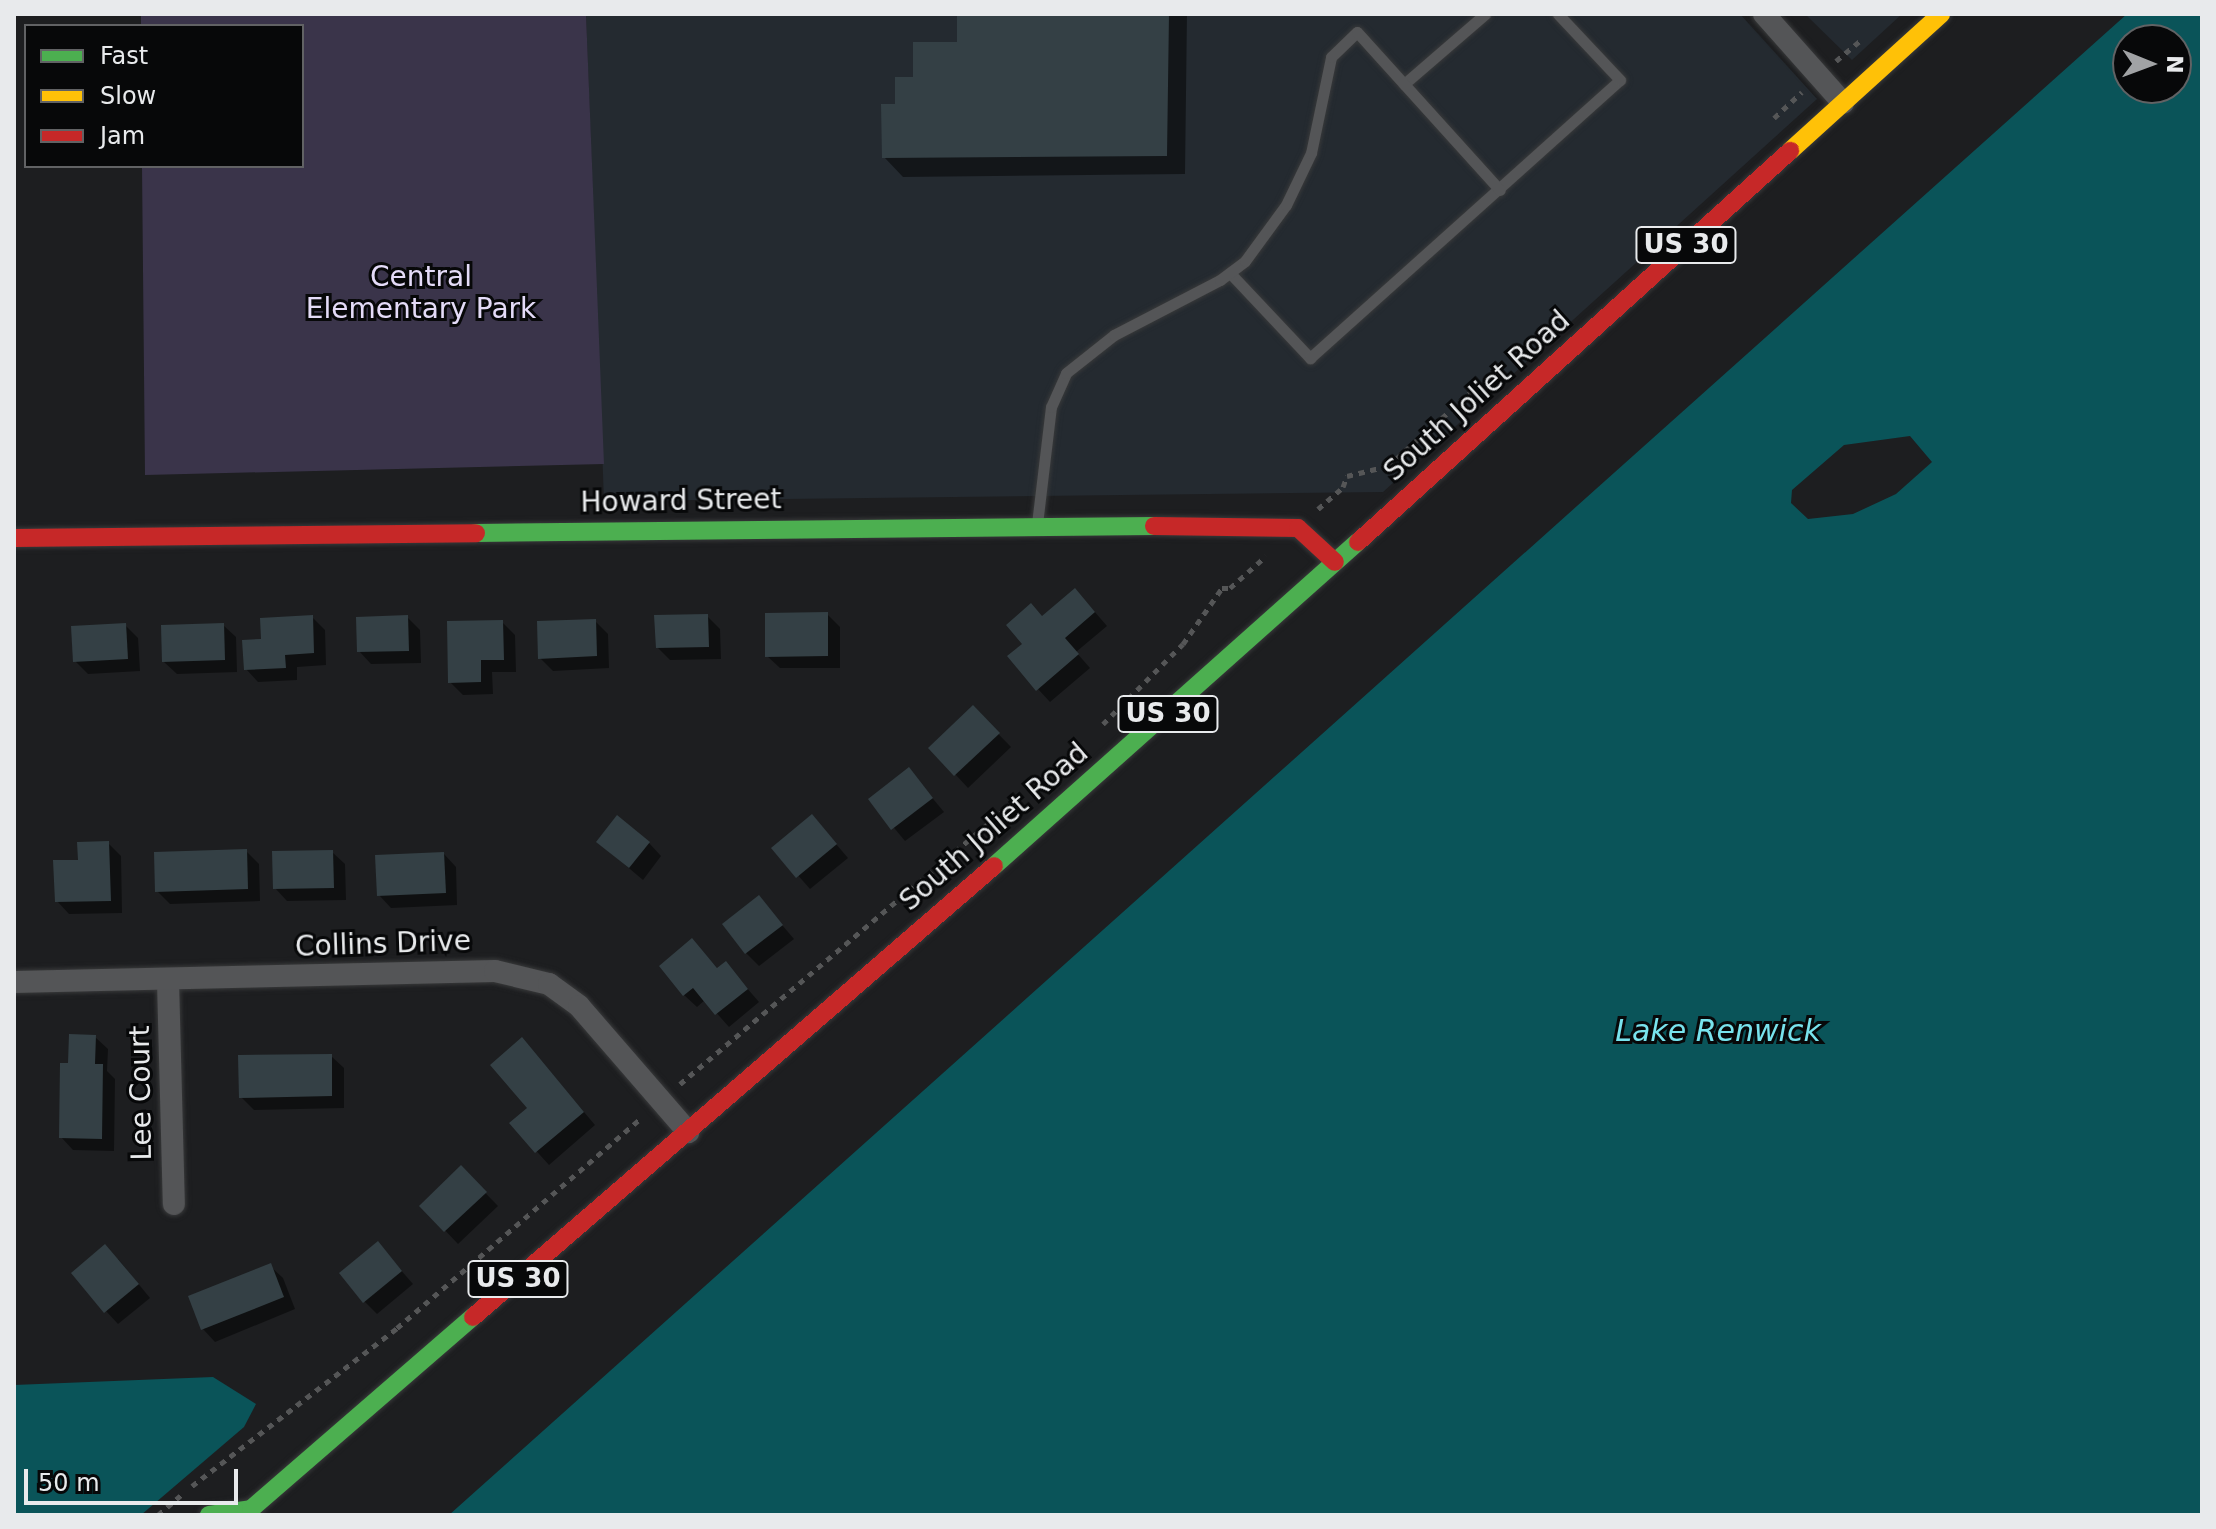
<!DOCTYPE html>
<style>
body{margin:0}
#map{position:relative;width:2216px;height:1529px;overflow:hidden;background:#1d1e20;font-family:"DejaVu Sans",sans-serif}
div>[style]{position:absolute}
.built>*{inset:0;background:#242a30}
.green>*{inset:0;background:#3a344a}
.water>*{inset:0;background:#0a5459}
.shadow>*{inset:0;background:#0007}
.building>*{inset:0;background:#344045}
.path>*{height:5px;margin-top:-2.5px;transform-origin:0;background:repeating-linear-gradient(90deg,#555657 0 6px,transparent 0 12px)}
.roads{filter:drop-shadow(0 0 2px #38393a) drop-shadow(0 0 2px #38393a)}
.lane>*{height:11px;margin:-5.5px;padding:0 5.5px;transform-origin:5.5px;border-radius:5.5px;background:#545557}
.street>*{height:22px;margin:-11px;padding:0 11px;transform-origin:11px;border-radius:11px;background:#545557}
.fast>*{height:18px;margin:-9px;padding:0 9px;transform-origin:9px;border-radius:9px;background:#4caf50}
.slow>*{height:18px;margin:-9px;padding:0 9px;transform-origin:9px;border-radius:9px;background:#ffc107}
.jam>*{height:18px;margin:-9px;padding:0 9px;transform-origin:9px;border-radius:9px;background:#c62828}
span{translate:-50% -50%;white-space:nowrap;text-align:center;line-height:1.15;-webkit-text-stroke:6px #070809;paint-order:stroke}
.shield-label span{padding:2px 6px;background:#070809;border:2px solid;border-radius:6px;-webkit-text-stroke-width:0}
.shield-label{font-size:26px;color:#e8eaec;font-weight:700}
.park-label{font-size:28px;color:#e4dbf8}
.street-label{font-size:28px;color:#e8eaec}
.water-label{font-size:30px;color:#78e3ed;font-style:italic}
.frame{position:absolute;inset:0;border:16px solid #e8eaec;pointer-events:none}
.legend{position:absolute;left:24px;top:24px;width:280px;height:144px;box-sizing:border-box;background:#070809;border:2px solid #616264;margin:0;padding:10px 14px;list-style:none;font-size:24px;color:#e8eaec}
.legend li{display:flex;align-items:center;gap:16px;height:40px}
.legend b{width:40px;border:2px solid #616264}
.north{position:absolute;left:2112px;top:24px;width:80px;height:80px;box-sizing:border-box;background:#070809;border:2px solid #616264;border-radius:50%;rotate:91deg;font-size:22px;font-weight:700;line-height:32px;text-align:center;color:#e8eaec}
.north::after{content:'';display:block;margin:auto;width:28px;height:36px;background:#a1a3a5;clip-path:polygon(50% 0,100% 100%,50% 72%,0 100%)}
.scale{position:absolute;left:24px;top:1469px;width:214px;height:36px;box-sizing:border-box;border:4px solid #e8eaec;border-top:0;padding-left:10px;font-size:24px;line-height:28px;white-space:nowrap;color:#e8eaec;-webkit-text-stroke:6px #070809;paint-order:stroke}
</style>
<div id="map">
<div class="built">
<div style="clip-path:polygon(586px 14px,1740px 14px,1817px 99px,1383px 492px,604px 501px)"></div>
<div style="clip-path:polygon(1805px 14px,1902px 14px,1852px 60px)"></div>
</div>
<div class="green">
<div style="clip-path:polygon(141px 14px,586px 14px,604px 464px,145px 475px,142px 166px,302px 166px,302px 26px,141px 26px)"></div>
</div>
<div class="water">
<div style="clip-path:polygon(evenodd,2127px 14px,2202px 14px,2202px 1515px,449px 1515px,2127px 14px,2128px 40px,2176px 40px,2176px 88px,2128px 88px,2128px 40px,2127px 14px,1910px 436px,1932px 462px,1896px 494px,1853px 514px,1808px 519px,1791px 503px,1792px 490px,1844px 445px,1910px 436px)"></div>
<div style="clip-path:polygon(213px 1377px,256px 1404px,244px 1427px,141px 1515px,14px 1515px,14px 1385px)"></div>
</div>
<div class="shadow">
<div style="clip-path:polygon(959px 14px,1187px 14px,1185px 174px,903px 177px,884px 157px,897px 106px,915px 79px,959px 44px)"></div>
<div style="clip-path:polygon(1087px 603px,1107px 626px,1076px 652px,1090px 668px,1050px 702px,1038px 689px,1025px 644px,1043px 618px)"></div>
<div style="clip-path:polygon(827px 614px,840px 627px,840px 668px,780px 668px,767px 656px)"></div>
<div style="clip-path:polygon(707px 616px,720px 629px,721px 659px,670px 660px,657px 647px)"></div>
<div style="clip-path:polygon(312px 617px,325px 630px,326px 665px,297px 667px,297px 680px,258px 682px,246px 669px,264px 641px)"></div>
<div style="clip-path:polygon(407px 617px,420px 630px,421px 663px,371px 664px,359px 651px)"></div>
<div style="clip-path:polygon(595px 621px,608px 634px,609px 668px,553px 671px,540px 658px)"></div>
<div style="clip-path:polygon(502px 622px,515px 635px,516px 672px,492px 672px,493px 694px,463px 695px,450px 682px)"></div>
<div style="clip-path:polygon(125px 625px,138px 638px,140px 671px,88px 674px,75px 661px)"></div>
<div style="clip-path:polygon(223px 625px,236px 637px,237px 672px,177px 674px,164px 662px)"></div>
<div style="clip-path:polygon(973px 708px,1011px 747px,968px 788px,931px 748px)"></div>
<div style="clip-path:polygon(909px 770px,944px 812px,905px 841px,870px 799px)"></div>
<div style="clip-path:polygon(812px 816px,848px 858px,810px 889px,774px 848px)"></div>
<div style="clip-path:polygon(598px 842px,649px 843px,661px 856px,643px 880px)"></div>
<div style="clip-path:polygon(108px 843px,121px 856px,122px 913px,69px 914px,57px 901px,80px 861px)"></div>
<div style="clip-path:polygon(246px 851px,259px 864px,260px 901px,170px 904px,157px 891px)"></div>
<div style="clip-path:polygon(332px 852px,345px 864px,346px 900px,287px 901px,275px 888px)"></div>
<div style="clip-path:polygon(444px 854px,456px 867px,457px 905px,391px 908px,379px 895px)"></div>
<div style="clip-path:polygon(759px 898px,794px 939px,759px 966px,746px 953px)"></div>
<div style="clip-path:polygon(692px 940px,719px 970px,726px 964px,759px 1002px,729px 1027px,705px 1000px,697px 1007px,684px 995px)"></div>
<div style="clip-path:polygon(95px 1037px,108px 1049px,107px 1071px,115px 1079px,114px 1151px,73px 1150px,61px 1137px,70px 1065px)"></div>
<div style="clip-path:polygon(534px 1053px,595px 1125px,549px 1165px,512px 1124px,530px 1109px)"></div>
<div style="clip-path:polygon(331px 1056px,344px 1068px,344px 1108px,254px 1110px,241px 1097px)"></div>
<div style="clip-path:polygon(461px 1168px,498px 1206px,458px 1244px,422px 1206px)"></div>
<div style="clip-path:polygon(378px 1244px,413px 1284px,377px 1314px,364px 1301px)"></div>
<div style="clip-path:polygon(118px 1259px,150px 1298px,118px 1324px,106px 1311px)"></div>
<div style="clip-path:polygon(270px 1266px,283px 1278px,295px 1309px,215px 1342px,203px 1329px)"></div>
</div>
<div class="building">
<div style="clip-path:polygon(957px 14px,1169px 14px,1167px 156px,882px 158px,881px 104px,895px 104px,895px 77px,913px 77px,913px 42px,957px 42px)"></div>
<div style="clip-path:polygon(1075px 588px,1095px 612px,1065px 638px,1079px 654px,1036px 691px,1007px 656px,1022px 644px,1006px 625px,1031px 603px,1042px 616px)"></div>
<div style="clip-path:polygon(828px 612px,828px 656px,765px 657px,765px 613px)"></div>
<div style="clip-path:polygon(708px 614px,709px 647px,656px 648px,654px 615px)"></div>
<div style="clip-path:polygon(313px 615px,314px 653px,285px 655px,286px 668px,244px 670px,242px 640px,261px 639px,260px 618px)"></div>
<div style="clip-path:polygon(408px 615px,409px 651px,357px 652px,356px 617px)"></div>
<div style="clip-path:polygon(596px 619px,597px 656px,538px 659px,537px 621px)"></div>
<div style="clip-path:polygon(503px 620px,504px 660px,481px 660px,481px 682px,448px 683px,447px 621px)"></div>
<div style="clip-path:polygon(126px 623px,128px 659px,73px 662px,71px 626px)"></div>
<div style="clip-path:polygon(224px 623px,225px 660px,162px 662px,161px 625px)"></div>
<div style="clip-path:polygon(973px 705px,1000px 733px,954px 776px,928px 748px)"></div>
<div style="clip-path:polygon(909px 767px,933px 798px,891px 830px,868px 799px)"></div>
<div style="clip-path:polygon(812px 814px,837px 844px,796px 878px,771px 848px)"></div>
<div style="clip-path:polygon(617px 815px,650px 842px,629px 868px,596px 842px)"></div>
<div style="clip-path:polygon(109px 841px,111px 901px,55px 902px,53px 860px,78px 860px,77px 842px)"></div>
<div style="clip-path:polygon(247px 849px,248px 889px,155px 892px,154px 852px)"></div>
<div style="clip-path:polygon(333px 850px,334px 888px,273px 889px,272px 851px)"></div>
<div style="clip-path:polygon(444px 852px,446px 893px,377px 896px,375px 855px)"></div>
<div style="clip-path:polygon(759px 895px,783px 925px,745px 954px,722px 924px)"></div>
<div style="clip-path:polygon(692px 938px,717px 968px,726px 961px,748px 989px,715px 1015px,693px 988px,683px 996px,659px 966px)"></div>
<div style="clip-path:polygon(69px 1034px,96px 1035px,95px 1064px,103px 1064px,102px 1139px,59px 1138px,60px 1063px,68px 1063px)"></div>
<div style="clip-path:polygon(522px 1037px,584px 1112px,535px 1153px,509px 1123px,527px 1108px,490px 1065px)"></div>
<div style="clip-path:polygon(332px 1054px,332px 1096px,239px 1098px,238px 1055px)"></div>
<div style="clip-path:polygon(461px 1165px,487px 1192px,444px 1232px,419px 1206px)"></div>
<div style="clip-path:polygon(378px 1241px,402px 1271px,363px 1303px,339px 1273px)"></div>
<div style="clip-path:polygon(105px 1244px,139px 1284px,104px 1313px,71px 1273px)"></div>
<div style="clip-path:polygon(271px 1263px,284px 1297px,201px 1330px,188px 1296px)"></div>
</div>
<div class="path">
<div style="left:1836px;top:61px;width:34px;rotate:-40deg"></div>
<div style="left:1774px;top:118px;width:38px;rotate:-43deg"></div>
<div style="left:1318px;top:509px;width:33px;rotate:-41deg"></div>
<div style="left:1343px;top:487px;width:12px;rotate:-70deg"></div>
<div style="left:1347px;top:476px;width:42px;rotate:-13.7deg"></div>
<div style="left:1388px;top:466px;width:122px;rotate:-41.7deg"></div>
<div style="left:1103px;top:724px;width:113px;rotate:-45deg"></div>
<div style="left:1183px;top:644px;width:68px;rotate:-55.1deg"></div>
<div style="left:1222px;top:588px;width:8px"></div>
<div style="left:1230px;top:588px;width:48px;rotate:-41.6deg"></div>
<div style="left:680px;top:1084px;width:434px;rotate:-40.2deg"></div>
<div style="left:192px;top:1486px;width:259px;rotate:-37.6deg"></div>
<div style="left:397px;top:1328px;width:323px;rotate:-40.7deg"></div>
<div style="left:158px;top:1515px;width:35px;rotate:-41deg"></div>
</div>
<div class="roads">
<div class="lane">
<div style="left:1404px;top:84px;width:107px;rotate:-40.8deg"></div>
<div style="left:1230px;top:273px;width:117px;rotate:46.7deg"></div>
<div style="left:1310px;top:358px;width:416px;rotate:-41.9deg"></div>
<div style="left:1620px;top:80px;width:91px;rotate:-133.2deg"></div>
<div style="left:1037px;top:524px;width:118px;rotate:-83.2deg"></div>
<div style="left:1051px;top:407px;width:37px;rotate:-66deg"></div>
<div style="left:1066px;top:373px;width:61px;rotate:-38.4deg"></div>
<div style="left:1114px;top:335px;width:119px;rotate:-27.4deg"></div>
<div style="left:1220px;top:280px;width:31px;rotate:-37deg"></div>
<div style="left:1245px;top:261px;width:69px;rotate:-53.8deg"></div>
<div style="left:1286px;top:205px;width:58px;rotate:-64.3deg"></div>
<div style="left:1311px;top:153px;width:98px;rotate:-78.2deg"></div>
<div style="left:1331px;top:57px;width:36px;rotate:-44deg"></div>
<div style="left:1357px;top:32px;width:213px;rotate:47.9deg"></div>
</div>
<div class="street">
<div style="left:1764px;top:14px;width:119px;rotate:48.4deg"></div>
<div style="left:168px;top:981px;width:223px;rotate:88.5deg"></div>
<div style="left:14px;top:982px;width:481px;rotate:-1.3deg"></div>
<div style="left:495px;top:971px;width:56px;rotate:13.5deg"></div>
<div style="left:549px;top:984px;width:37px;rotate:36deg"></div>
<div style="left:579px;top:1006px;width:167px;rotate:49.1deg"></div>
</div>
<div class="fast">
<div style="left:476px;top:533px;width:678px;rotate:-0.59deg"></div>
<div style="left:994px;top:866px;width:487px;rotate:-41.7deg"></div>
<div style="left:209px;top:1515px;width:42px;rotate:-8.1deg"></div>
<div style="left:251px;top:1509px;width:294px;rotate:-40.9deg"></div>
</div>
<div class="slow">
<div style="left:1790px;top:151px;width:204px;rotate:-42.2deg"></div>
</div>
<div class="jam">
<div style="left:1154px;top:526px;width:144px;rotate:0.8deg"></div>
<div style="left:1298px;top:528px;width:50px;rotate:42.6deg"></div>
<div style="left:14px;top:538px;width:462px;rotate:-0.6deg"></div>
<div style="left:1358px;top:542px;width:583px;rotate:-42.15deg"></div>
<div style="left:473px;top:1317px;width:689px;rotate:-40.88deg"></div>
</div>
</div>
<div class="shield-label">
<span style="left:1686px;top:245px">US 30</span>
<span style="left:1168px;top:714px">US 30</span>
<span style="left:518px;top:1279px">US 30</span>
</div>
<div class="park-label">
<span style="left:421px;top:293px">Central<br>Elementary Park</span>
</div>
<div class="street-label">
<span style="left:1477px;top:396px;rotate:-42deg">South Joliet Road</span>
<span style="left:681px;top:501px;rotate:-1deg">Howard Street</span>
<span style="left:994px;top:827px;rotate:-41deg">South Joliet Road</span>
<span style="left:383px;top:944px;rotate:-2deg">Collins Drive</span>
<span style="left:141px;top:1093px;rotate:-91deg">Lee Court</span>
</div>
<div class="water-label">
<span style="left:1718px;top:1031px">Lake Renwick</span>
</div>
<div class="frame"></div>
<ul class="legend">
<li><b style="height:10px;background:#4caf50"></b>Fast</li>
<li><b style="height:10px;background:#ffc107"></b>Slow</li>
<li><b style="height:10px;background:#c62828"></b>Jam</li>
</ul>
<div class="north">N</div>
<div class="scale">50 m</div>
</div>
